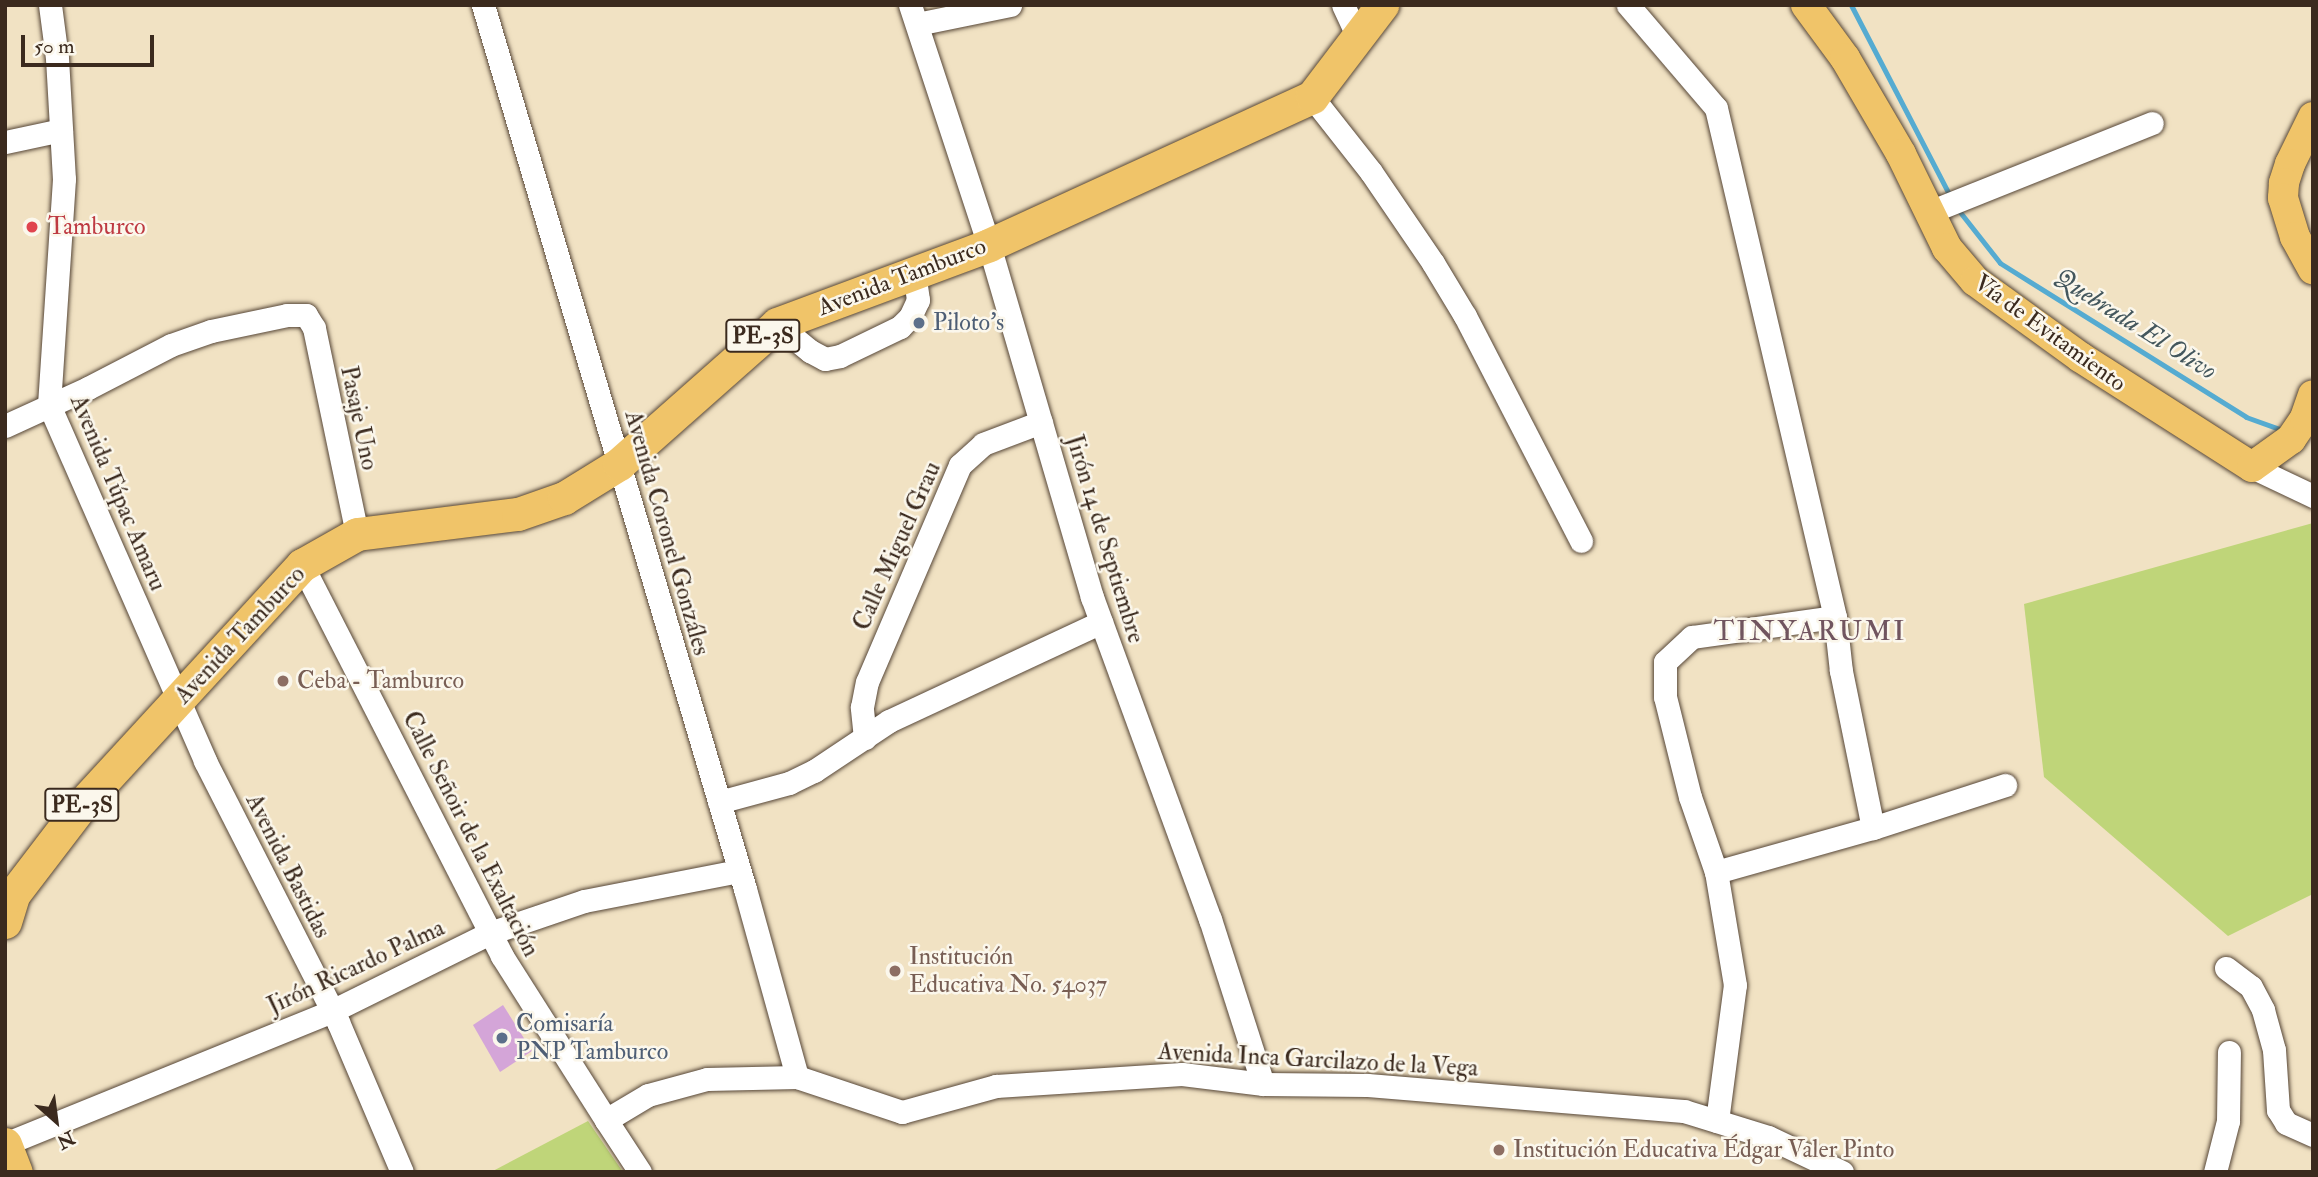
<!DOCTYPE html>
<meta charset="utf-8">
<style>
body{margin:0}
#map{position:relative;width:2318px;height:1177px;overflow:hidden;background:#f1e2c3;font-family:"IM FELL Double Pica",serif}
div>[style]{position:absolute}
.green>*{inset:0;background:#bfd579}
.stream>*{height:5px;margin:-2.5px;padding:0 2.5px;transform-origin:2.5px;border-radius:2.5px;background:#55abd1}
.building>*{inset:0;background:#d4a5d8}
.roads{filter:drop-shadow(0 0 2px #564637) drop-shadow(0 0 2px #564637)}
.minor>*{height:23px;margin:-11.5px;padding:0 11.5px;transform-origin:11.5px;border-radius:11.5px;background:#fff}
.major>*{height:30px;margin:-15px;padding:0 15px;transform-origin:15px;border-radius:15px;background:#f0c469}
.highway>*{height:33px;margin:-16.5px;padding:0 16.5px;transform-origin:16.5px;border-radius:16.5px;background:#f0c469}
.dots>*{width:19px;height:19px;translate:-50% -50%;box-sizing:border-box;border:4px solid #fbf7ec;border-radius:50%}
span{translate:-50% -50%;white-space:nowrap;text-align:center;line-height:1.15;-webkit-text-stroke:5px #fbf7ec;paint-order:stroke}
.shield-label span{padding:2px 5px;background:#fbf7ec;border:2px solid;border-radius:5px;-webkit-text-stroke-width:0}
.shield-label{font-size:23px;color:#3b2a1e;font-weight:700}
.health-label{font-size:24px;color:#be3a42}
.left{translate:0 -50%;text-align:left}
.street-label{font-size:24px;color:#3b2a1e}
.service-label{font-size:24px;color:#4e5e75}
.education-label{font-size:24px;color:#785e54}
.water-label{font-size:26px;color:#44575d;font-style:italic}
.quarter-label{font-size:28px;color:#71555f;letter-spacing:2px}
.frame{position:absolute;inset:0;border:7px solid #3b2a1e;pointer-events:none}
.north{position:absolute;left:21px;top:1086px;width:70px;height:70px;-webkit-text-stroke:5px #fbf7ec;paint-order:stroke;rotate:152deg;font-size:19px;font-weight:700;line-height:28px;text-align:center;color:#3b2a1e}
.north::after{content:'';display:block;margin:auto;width:24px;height:32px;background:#3b2a1e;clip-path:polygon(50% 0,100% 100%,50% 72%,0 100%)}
.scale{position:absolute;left:21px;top:35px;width:133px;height:32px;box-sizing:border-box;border:4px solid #3b2a1e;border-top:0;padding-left:9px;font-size:21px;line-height:24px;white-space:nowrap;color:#3b2a1e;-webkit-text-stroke:5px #fbf7ec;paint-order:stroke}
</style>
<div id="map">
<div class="green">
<div style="clip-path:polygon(2313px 523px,2313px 894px,2228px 936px,2044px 777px,2024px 604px)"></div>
<div style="clip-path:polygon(588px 1121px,623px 1172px,491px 1172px)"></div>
</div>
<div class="stream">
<div style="left:1851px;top:5px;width:217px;rotate:62.6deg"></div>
<div style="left:1956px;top:207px;width:71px;rotate:51.8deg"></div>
<div style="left:2000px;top:263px;width:290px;rotate:32deg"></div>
<div style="left:2246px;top:417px;width:41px;rotate:19.7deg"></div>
</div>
<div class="building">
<div style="clip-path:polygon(503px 1005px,532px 1051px,500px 1072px,473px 1025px)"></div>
</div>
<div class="roads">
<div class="minor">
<div style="left:50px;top:5px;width:53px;rotate:82.5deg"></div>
<div style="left:57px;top:58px;width:121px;rotate:86.7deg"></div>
<div style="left:64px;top:179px;width:226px;rotate:93.8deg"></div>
<div style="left:49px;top:405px;width:389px;rotate:66.3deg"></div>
<div style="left:205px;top:761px;width:293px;rotate:63deg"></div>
<div style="left:338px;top:1022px;width:163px;rotate:66.9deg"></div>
<div style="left:483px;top:5px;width:922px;rotate:73.49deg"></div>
<div style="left:745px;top:889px;width:195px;rotate:74.5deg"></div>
<div style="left:910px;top:5px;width:253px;rotate:71.8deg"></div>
<div style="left:989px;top:245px;width:367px;rotate:73.7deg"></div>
<div style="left:1092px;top:597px;width:343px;rotate:69.9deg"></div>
<div style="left:1210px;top:919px;width:173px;rotate:72.2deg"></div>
<div style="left:1343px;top:5px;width:35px;rotate:65deg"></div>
<div style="left:1628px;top:5px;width:135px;rotate:49.5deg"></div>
<div style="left:1716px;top:108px;width:523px;rotate:76.84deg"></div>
<div style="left:1835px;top:617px;width:54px;rotate:83.7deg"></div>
<div style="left:1841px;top:671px;width:160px;rotate:78.5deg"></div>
<div style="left:917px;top:24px;width:95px;rotate:-11.5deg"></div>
<div style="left:1312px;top:97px;width:95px;rotate:51.8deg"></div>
<div style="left:1371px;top:172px;width:110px;rotate:55.7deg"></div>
<div style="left:1433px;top:263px;width:62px;rotate:58.9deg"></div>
<div style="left:1465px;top:316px;width:253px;rotate:62.7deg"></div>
<div style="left:5px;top:142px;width:57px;rotate:-12.1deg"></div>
<div style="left:1927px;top:213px;width:242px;rotate:-21.8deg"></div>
<div style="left:777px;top:324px;width:43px;rotate:39.3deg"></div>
<div style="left:810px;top:351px;width:17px;rotate:28deg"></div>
<div style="left:825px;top:359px;width:15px;rotate:-11deg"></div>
<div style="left:840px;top:356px;width:67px;rotate:-25.8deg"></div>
<div style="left:900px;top:327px;width:14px;rotate:-45deg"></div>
<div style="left:910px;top:317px;width:19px;rotate:-65deg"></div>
<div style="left:918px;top:300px;width:27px;rotate:-98deg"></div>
<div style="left:5px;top:426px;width:91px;rotate:-24.6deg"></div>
<div style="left:88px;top:388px;width:93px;rotate:-27.4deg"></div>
<div style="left:171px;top:345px;width:42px;rotate:-19.3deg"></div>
<div style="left:211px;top:331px;width:78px;rotate:-11.9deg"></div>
<div style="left:287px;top:315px;width:19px"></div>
<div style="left:306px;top:315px;width:15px;rotate:58deg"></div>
<div style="left:314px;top:328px;width:210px;rotate:78.2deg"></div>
<div style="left:2252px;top:467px;width:68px;rotate:25.4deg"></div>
<div style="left:302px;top:565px;width:439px;rotate:62.9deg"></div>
<div style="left:502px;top:956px;width:194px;rotate:57.6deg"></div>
<div style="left:865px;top:738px;width:31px;rotate:-96deg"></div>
<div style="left:862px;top:707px;width:25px;rotate:-79deg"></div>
<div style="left:867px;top:682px;width:236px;rotate:-66.8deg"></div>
<div style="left:960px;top:465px;width:31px;rotate:-42deg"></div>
<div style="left:983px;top:444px;width:62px;rotate:-20.8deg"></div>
<div style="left:719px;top:802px;width:73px;rotate:-15.2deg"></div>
<div style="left:789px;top:783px;width:28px;rotate:-26deg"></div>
<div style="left:814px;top:771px;width:90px;rotate:-33.7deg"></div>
<div style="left:889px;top:721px;width:234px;rotate:-25deg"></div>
<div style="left:1716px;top:872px;width:163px;rotate:-15.7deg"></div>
<div style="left:1873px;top:828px;width:139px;rotate:-18deg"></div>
<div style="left:2226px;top:968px;width:31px;rotate:37deg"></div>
<div style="left:2251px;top:987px;width:26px;rotate:62deg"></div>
<div style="left:2263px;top:1010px;width:41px;rotate:74.6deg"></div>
<div style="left:2274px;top:1050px;width:60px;rotate:86.2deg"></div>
<div style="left:2278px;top:1110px;width:15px;rotate:58deg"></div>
<div style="left:2286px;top:1123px;width:30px;rotate:24deg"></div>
<div style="left:1717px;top:1121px;width:137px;rotate:-82.5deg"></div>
<div style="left:1735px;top:985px;width:115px;rotate:-99.5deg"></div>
<div style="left:1716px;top:872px;width:79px;rotate:-109.1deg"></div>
<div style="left:1690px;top:797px;width:103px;rotate:-104deg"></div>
<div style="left:1665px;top:697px;width:35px;rotate:-90deg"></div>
<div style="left:1665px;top:662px;width:37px;rotate:-43deg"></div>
<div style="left:1692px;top:637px;width:144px;rotate:-8deg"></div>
<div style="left:5px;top:1144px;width:353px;rotate:-22.1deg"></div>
<div style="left:332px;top:1011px;width:176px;rotate:-26.3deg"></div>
<div style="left:490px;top:933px;width:99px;rotate:-18.8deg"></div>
<div style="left:584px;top:901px;width:158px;rotate:-11deg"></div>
<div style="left:640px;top:1172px;width:62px;rotate:-123.2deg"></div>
<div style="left:606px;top:1120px;width:49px;rotate:-30.8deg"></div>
<div style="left:648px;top:1095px;width:61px;rotate:-15.2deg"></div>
<div style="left:707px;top:1079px;width:90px;rotate:-1.3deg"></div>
<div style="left:797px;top:1077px;width:111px;rotate:18.4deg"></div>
<div style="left:902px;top:1112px;width:98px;rotate:-15.5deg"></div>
<div style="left:996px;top:1086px;width:186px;rotate:-3.7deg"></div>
<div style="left:1182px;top:1074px;width:82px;rotate:7deg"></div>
<div style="left:1263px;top:1084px;width:104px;rotate:0.6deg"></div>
<div style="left:1367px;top:1085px;width:318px;rotate:4.7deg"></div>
<div style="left:1684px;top:1111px;width:88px;rotate:17.2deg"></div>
<div style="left:1768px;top:1137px;width:82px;rotate:25.3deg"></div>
<div style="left:2215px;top:1172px;width:53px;rotate:-75.7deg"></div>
<div style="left:2228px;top:1121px;width:69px;rotate:-89.2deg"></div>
</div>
<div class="major">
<div style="left:1806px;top:5px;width:66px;rotate:53.7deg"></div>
<div style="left:1845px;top:58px;width:111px;rotate:59.7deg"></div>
<div style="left:1901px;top:154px;width:105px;rotate:63.9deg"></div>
<div style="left:1947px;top:248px;width:43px;rotate:49.7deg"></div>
<div style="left:1975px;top:281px;width:130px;rotate:35.9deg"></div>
<div style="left:2080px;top:357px;width:204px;rotate:32.6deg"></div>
<div style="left:2252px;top:467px;width:48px;rotate:-35.7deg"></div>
<div style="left:2291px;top:439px;width:25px;rotate:-56deg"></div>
<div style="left:2305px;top:418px;width:24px;rotate:-71deg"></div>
<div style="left:2313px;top:117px;width:52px;rotate:116.1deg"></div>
<div style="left:2290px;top:164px;width:20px;rotate:108deg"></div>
<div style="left:2284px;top:183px;width:15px;rotate:94deg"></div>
<div style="left:2283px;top:198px;width:41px;rotate:72.9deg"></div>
<div style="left:2295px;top:237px;width:37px;rotate:61deg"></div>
</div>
<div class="highway">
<div style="left:5px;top:922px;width:28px;rotate:-73deg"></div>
<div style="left:13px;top:895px;width:117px;rotate:-52.6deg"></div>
<div style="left:84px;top:802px;width:322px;rotate:-47.4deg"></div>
<div style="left:302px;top:565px;width:63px;rotate:-29.4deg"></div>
<div style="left:357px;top:534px;width:162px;rotate:-7.1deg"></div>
<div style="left:518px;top:514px;width:49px;rotate:-19.2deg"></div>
<div style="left:564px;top:498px;width:65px;rotate:-31.7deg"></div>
<div style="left:619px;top:464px;width:211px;rotate:-41.5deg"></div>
<div style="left:777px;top:324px;width:226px;rotate:-20.4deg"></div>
<div style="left:989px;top:245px;width:355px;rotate:-24.6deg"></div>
<div style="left:1312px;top:97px;width:116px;rotate:-52.7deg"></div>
<div style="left:5px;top:1144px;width:30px;rotate:69deg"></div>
</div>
</div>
<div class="dots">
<div style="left:32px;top:227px;background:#e0444e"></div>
<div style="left:919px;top:323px;background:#5c6f8a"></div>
<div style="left:283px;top:681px;background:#8d6e63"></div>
<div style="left:895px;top:971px;background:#8d6e63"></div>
<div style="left:502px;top:1038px;background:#5c6f8a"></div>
<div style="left:1499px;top:1150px;background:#8d6e63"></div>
</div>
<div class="shield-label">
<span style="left:763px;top:336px">PE-3S</span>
<span style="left:82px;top:805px">PE-3S</span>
</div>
<div class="health-label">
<span class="left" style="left:48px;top:227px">Tamburco</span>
</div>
<div class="street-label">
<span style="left:902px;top:277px;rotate:-21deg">Avenida Tamburco</span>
<span style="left:2050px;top:333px;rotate:36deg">Vía de Evitamiento</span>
<span style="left:359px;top:418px;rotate:78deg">Pasaje Uno</span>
<span style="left:118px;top:493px;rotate:67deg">Avenida Túpac Amaru</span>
<span style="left:667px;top:533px;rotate:74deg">Avenida Coronel Gonzáles</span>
<span style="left:1105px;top:539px;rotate:73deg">Jirón 14 de Septiembre</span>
<span style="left:897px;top:546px;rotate:-66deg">Calle Miguel Grau</span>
<span style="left:240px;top:635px;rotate:-47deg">Avenida Tamburco</span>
<span style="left:471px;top:834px;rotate:63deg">Calle Señoir de la Exaltación</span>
<span style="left:288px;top:866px;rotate:63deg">Avenida Bastidas</span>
<span style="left:356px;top:967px;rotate:-25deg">Jirón Ricardo Palma</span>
<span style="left:1318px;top:1060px;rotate:3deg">Avenida Inca Garcilazo de la Vega</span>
</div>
<div class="service-label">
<span class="left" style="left:933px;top:323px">Piloto's</span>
<span class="left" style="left:516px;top:1038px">Comisaría<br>PNP Tamburco</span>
</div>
<div class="education-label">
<span class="left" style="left:297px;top:681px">Ceba - Tamburco</span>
<span class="left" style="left:909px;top:971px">Institución<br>Educativa No. 54037</span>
<span class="left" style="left:1513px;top:1150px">Institución Educativa Édgar Valer Pinto</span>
</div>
<div class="water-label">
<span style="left:2135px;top:325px;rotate:32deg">Quebrada El Olivo</span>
</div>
<div class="quarter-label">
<span style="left:1810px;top:632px">TINYARUMI</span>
</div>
<div class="frame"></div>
<div class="north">N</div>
<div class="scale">50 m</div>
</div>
